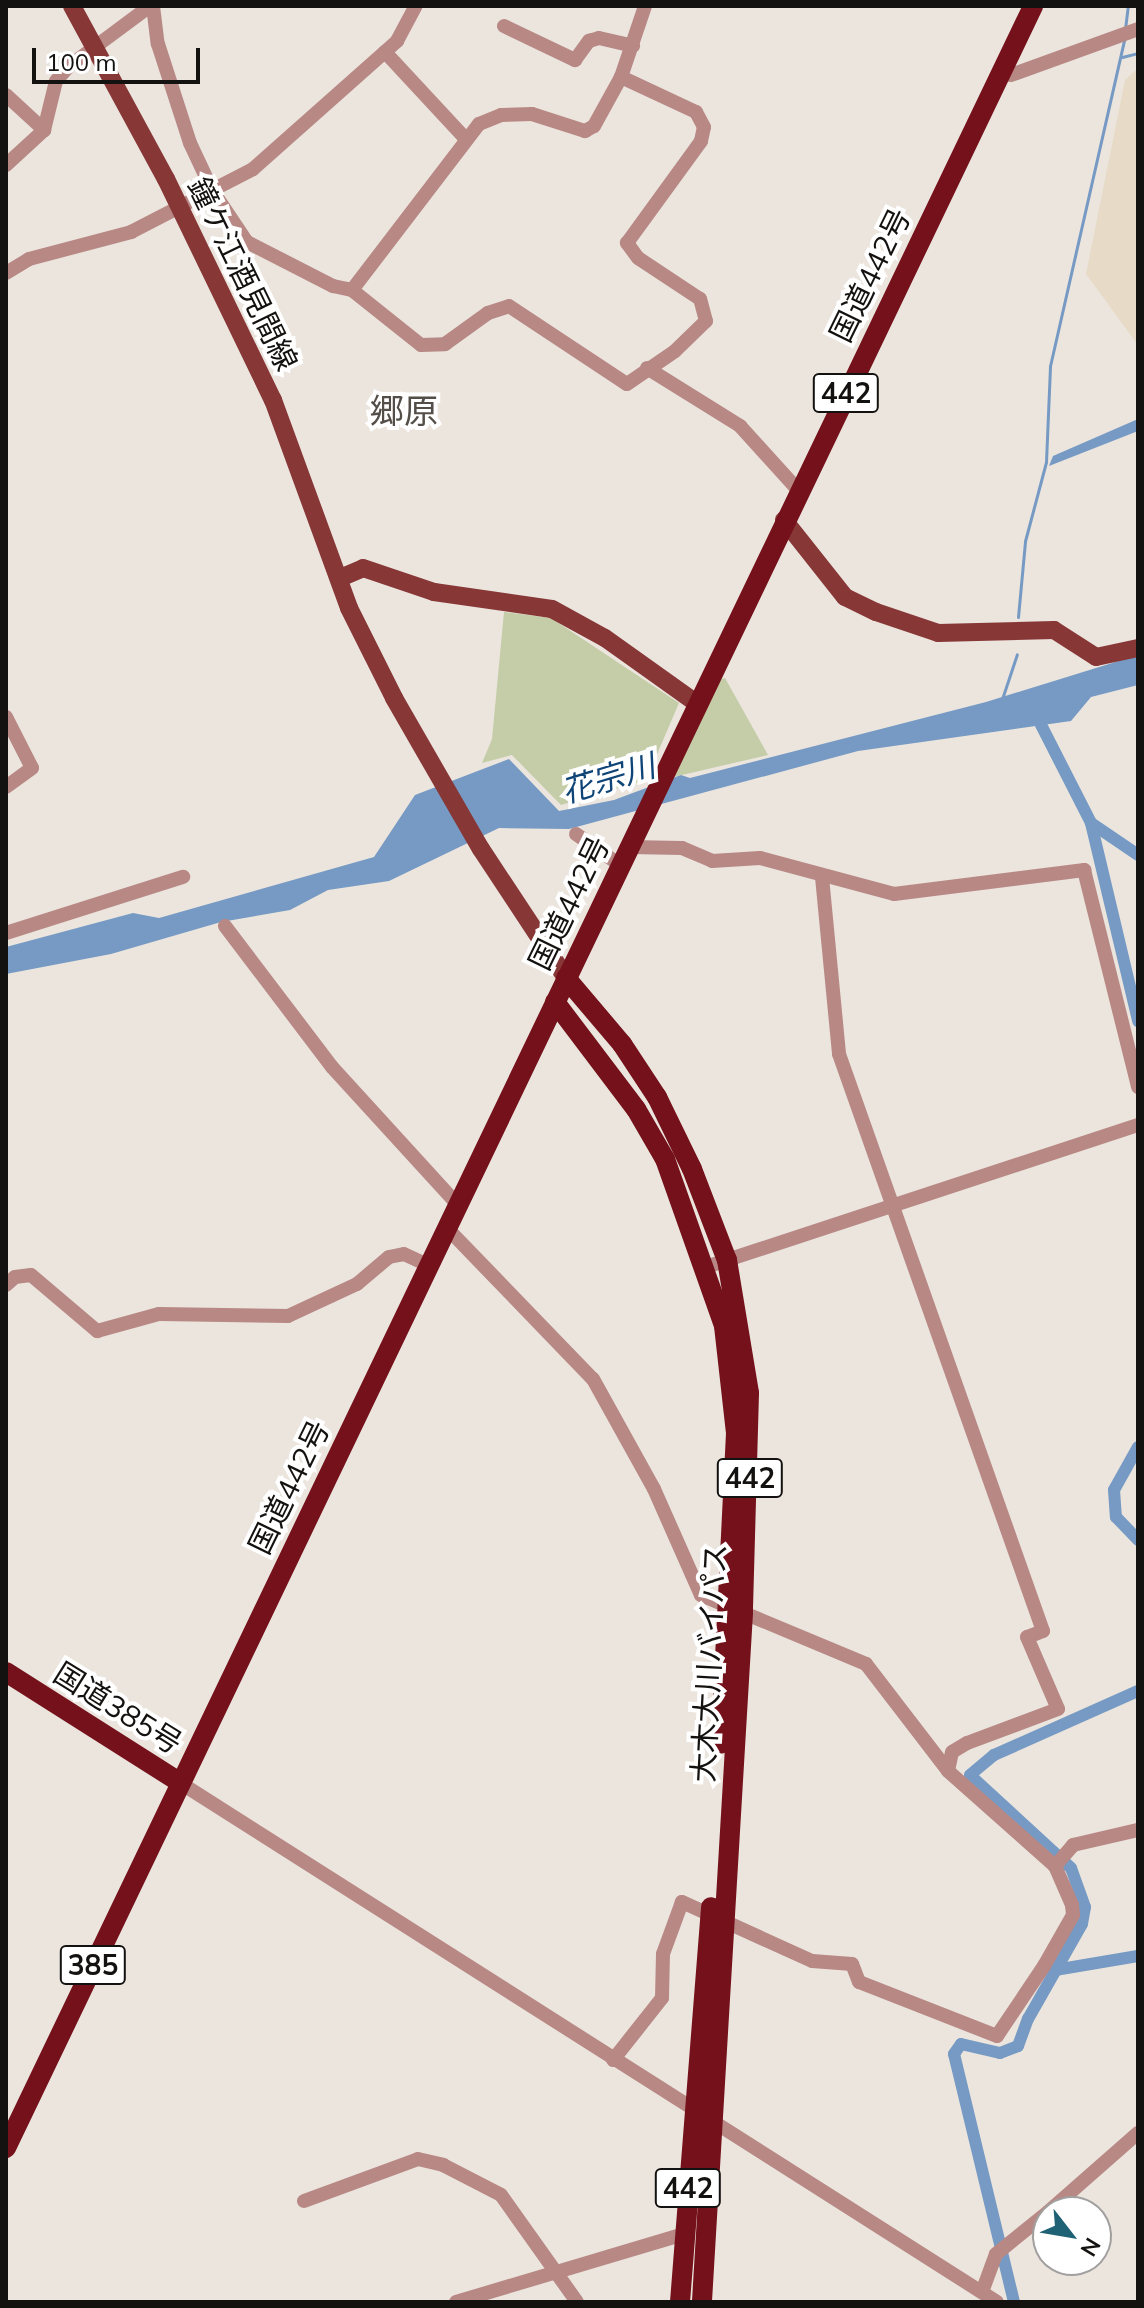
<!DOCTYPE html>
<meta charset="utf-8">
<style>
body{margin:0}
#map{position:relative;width:1144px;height:2308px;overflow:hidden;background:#ebe5de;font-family:Mulish,"Noto Sans JP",sans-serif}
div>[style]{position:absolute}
.education>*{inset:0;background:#e7dac6}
.green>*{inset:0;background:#c4cda8}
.water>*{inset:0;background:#769ac3}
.stream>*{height:3px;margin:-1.5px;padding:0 1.5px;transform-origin:1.5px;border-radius:1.5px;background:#769ac3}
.canal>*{height:12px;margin:-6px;padding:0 6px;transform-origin:6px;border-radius:6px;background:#769ac3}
.minor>*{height:14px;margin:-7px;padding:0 7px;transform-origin:7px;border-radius:7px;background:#b88885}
.major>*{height:18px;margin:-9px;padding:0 9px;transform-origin:9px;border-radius:9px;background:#883737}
.highway>*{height:20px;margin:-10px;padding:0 10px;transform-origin:10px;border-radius:10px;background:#75111b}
span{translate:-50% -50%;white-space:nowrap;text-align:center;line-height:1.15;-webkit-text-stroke:8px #fff;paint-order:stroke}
.shield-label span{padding:2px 6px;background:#fff;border:2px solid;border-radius:6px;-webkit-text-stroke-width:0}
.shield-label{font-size:28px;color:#141210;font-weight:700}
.street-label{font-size:30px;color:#141210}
.water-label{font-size:32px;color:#0f4477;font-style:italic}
.quarter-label{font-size:34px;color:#544e49}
.frame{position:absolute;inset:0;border:8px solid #141210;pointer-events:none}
.north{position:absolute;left:1032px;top:2196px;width:80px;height:80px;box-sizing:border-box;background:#fff;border:2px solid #a1a09f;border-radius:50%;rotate:121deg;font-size:22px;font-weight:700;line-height:32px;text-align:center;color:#141210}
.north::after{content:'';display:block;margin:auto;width:28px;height:36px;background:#206275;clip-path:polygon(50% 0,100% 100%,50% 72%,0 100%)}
.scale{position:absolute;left:32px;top:48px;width:168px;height:36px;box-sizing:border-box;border:4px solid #141210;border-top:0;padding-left:10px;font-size:24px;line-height:28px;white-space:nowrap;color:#141210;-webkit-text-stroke:6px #fff;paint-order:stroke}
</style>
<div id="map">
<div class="education">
<div style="clip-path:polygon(1138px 68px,1138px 345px,1086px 274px,1125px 80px)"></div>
</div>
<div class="green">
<div style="clip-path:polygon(504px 612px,551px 618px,679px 703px,646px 780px,561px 805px,512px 755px,482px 763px,492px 739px)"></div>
<div style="clip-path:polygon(725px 678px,768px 755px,669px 778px,705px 685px)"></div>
</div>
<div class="water">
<div style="clip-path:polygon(1138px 419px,1138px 431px,1049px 466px,1053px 456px)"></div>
<div style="clip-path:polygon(1138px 655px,1138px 685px,1091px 697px,1071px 721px,858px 751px,569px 829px,499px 828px,389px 881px,328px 890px,290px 910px,221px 922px,111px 954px,6px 974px,6px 947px,133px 913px,159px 918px,374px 857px,415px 795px,509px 759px,559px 811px,614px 800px,681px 775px,690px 778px,986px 702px)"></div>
</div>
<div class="stream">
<div style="left:1125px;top:29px;width:23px;rotate:-83deg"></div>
<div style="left:1122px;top:57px;width:16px;rotate:-14deg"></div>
<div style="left:1018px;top:617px;width:76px;rotate:-84.7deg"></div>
<div style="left:1025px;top:541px;width:82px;rotate:-75.1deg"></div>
<div style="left:1046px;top:462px;width:96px;rotate:-87.6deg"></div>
<div style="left:1050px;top:366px;width:334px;rotate:-77.2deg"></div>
<div style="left:1002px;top:699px;width:47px;rotate:-71.6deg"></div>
</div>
<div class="canal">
<div style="left:1035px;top:713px;width:123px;rotate:63deg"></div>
<div style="left:1091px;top:823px;width:57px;rotate:34.2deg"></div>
<div style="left:1091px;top:823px;width:204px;rotate:76.6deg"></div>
<div style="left:1138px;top:1447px;width:49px;rotate:119.2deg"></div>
<div style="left:1114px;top:1490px;width:27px;rotate:86deg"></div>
<div style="left:1116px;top:1517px;width:32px;rotate:46deg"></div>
<div style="left:1055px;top:1970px;width:84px;rotate:-9.6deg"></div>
<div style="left:1014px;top:2302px;width:255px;rotate:-103.6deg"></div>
<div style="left:954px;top:2054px;width:12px;rotate:-55deg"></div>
<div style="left:961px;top:2044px;width:40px;rotate:13deg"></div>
<div style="left:1000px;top:2053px;width:19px;rotate:-21deg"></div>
<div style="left:1018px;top:2046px;width:29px;rotate:-70deg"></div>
<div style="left:1028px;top:2019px;width:109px;rotate:-60.4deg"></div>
<div style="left:1082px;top:1924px;width:17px;rotate:-80deg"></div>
<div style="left:1085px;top:1907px;width:41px;rotate:-109.7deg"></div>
<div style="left:1071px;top:1868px;width:137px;rotate:-137.4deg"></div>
<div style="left:970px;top:1775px;width:31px;rotate:-40deg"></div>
<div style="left:994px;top:1755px;width:158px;rotate:-24deg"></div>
</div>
<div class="minor">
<div style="left:153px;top:6px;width:38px;rotate:83deg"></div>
<div style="left:158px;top:44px;width:104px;rotate:72.1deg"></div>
<div style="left:190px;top:143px;width:52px;rotate:64.9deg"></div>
<div style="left:212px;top:190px;width:63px;rotate:56.1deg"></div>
<div style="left:247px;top:242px;width:97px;rotate:27.1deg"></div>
<div style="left:333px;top:286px;width:19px;rotate:12deg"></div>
<div style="left:352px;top:290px;width:88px;rotate:38.6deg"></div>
<div style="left:421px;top:345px;width:24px;rotate:-2deg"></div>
<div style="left:445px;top:344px;width:53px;rotate:-35.8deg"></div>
<div style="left:488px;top:313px;width:22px;rotate:-18deg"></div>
<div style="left:509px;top:306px;width:141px;rotate:33.5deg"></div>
<div style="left:627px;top:384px;width:58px;rotate:-34.5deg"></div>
<div style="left:675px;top:351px;width:43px;rotate:-44.1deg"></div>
<div style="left:706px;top:321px;width:23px;rotate:-105deg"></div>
<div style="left:700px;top:299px;width:74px;rotate:-146.5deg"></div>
<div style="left:638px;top:258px;width:19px;rotate:-126deg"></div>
<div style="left:627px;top:243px;width:126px;rotate:-54deg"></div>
<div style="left:701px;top:141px;width:14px;rotate:-78deg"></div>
<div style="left:704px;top:127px;width:17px;rotate:-118deg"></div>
<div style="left:696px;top:112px;width:83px;rotate:-155deg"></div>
<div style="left:504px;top:26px;width:79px;rotate:25.6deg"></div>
<div style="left:575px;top:60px;width:24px;rotate:-54deg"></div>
<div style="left:589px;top:41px;width:10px;rotate:-17deg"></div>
<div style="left:599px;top:38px;width:35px;rotate:13deg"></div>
<div style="left:385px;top:52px;width:117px;rotate:47.1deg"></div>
<div style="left:1002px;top:72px;width:9px;rotate:18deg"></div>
<div style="left:1011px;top:75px;width:135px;rotate:-19.9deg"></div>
<div style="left:6px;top:95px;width:52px;rotate:42.6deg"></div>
<div style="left:6px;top:165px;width:52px;rotate:-42.6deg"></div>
<div style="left:44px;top:130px;width:50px;rotate:-76.2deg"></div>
<div style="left:56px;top:81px;width:18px;rotate:-49deg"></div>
<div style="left:68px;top:67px;width:102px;rotate:-36.6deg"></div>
<div style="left:6px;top:273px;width:27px;rotate:-31deg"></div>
<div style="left:29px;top:259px;width:106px;rotate:-14.8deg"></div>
<div style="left:131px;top:232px;width:137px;rotate:-27.3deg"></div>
<div style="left:253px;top:169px;width:193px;rotate:-41.6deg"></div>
<div style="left:397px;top:41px;width:40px;rotate:-62deg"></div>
<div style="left:352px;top:290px;width:209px;rotate:-52.6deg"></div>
<div style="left:479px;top:124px;width:24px;rotate:-22deg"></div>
<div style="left:501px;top:115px;width:31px;rotate:-2deg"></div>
<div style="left:532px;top:114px;width:56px;rotate:17.8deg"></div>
<div style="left:585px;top:131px;width:10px;rotate:-29deg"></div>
<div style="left:594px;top:126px;width:56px;rotate:-61.1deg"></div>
<div style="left:621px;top:77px;width:75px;rotate:-71.3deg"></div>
<div style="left:647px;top:368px;width:110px;rotate:31.9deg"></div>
<div style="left:740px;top:426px;width:86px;rotate:47.8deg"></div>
<div style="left:6px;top:717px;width:57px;rotate:63deg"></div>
<div style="left:32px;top:768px;width:32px;rotate:144deg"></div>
<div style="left:576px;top:834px;width:54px;rotate:35.2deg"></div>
<div style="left:629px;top:847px;width:53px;rotate:1.1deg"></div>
<div style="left:682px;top:848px;width:33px;rotate:23deg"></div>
<div style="left:712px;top:861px;width:48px;rotate:-3.6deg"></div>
<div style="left:760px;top:858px;width:139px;rotate:15deg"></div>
<div style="left:894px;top:894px;width:192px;rotate:-7.2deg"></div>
<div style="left:1084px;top:870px;width:224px;rotate:76deg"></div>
<div style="left:822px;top:877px;width:178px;rotate:84.5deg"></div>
<div style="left:839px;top:1054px;width:612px;rotate:70.53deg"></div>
<div style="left:1043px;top:1631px;width:17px;rotate:159deg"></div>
<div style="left:1027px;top:1637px;width:78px;rotate:66.7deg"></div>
<div style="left:1058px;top:1709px;width:97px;rotate:159.5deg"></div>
<div style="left:967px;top:1743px;width:17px;rotate:149deg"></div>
<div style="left:952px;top:1752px;width:19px;rotate:102deg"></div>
<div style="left:225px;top:926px;width:177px;rotate:52.8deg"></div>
<div style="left:332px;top:1067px;width:185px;rotate:47.6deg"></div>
<div style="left:6px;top:933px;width:186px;rotate:-17.6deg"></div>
<div style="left:446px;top:1227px;width:211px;rotate:46deg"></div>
<div style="left:593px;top:1379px;width:126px;rotate:61deg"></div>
<div style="left:654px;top:1489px;width:116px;rotate:66.1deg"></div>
<div style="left:701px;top:1595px;width:179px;rotate:22.7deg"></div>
<div style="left:866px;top:1664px;width:135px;rotate:52.5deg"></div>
<div style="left:948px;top:1771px;width:143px;rotate:41.6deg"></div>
<div style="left:1055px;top:1866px;width:43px;rotate:66.4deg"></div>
<div style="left:1072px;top:1905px;width:10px;rotate:84deg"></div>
<div style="left:1073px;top:1915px;width:59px;rotate:119.6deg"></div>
<div style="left:1044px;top:1966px;width:84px;rotate:123.9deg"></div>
<div style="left:997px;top:2036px;width:148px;rotate:-158.6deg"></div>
<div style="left:859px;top:1982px;width:19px;rotate:-111deg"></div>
<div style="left:852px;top:1964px;width:40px;rotate:-175.7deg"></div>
<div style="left:812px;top:1961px;width:143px;rotate:-155.6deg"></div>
<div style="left:682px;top:1902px;width:55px;rotate:110.1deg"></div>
<div style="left:663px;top:1954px;width:44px;rotate:91.3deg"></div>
<div style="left:662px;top:1998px;width:79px;rotate:128.3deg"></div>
<div style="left:706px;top:1267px;width:455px;rotate:-18.2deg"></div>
<div style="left:6px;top:1285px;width:12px;rotate:-42deg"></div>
<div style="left:15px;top:1277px;width:16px;rotate:-7deg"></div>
<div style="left:31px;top:1275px;width:87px;rotate:40.3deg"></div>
<div style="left:97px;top:1331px;width:64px;rotate:-15.3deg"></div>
<div style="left:159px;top:1314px;width:129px;rotate:0.9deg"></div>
<div style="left:288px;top:1316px;width:76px;rotate:-24.9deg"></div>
<div style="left:357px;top:1284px;width:42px;rotate:-40.2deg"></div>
<div style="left:389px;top:1257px;width:15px;rotate:-11deg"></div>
<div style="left:404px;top:1254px;width:26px;rotate:25deg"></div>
<div style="left:179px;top:1782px;width:969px;rotate:32.44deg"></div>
<div style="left:1055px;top:1866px;width:28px;rotate:-49deg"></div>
<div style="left:1073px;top:1845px;width:67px;rotate:-13deg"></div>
<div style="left:304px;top:2201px;width:121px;rotate:-20.2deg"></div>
<div style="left:418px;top:2159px;width:26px;rotate:13deg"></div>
<div style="left:443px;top:2165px;width:65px;rotate:27.3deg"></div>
<div style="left:501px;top:2195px;width:131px;rotate:54.6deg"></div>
<div style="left:1048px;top:2212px;width:120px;rotate:-41.3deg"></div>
<div style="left:982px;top:2292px;width:40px;rotate:-69.8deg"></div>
<div style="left:996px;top:2254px;width:67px;rotate:-38.9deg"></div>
<div style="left:456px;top:2302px;width:238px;rotate:-16.6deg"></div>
</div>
<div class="major">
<div style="left:72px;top:6px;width:197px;rotate:61.5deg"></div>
<div style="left:166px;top:179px;width:246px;rotate:64.2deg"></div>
<div style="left:273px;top:400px;width:221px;rotate:69.9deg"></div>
<div style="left:349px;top:608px;width:101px;rotate:63.4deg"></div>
<div style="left:394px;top:698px;width:174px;rotate:60.1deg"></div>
<div style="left:481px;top:849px;width:154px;rotate:56.6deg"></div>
<div style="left:784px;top:520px;width:98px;rotate:51.6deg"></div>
<div style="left:845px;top:597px;width:34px;rotate:26deg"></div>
<div style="left:876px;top:612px;width:65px;rotate:18.7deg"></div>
<div style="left:938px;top:633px;width:116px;rotate:-1.5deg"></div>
<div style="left:1054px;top:630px;width:50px;rotate:32.7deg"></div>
<div style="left:1096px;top:657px;width:43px;rotate:-12.1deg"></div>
<div style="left:340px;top:578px;width:25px;rotate:-23deg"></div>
<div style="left:363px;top:568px;width:75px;rotate:18.7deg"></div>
<div style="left:434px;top:592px;width:119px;rotate:8.2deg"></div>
<div style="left:552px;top:609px;width:60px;rotate:28.7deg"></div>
<div style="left:605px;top:638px;width:112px;rotate:35.5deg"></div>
</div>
<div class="highway">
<div style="left:566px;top:978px;width:87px;rotate:49.7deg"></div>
<div style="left:622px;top:1044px;width:64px;rotate:56.6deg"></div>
<div style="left:657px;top:1097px;width:80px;rotate:64.1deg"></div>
<div style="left:692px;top:1169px;width:97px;rotate:69deg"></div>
<div style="left:727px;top:1260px;width:135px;rotate:80.6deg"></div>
<div style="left:749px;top:1393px;width:220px;rotate:91.6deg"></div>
<div style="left:743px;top:1613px;width:690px;rotate:93.41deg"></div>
<div style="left:555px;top:1002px;width:134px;rotate:52.9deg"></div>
<div style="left:636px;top:1109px;width:58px;rotate:59.9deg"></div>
<div style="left:665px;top:1159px;width:177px;rotate:70.5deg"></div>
<div style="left:724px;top:1326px;width:108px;rotate:83.6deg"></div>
<div style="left:736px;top:1433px;width:311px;rotate:92.8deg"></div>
<div style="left:6px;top:1672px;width:205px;rotate:32.4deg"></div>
<div style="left:6px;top:2148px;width:2375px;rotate:-64.38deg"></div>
<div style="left:680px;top:2302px;width:396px;rotate:-85.5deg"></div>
</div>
<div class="shield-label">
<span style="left:846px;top:393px">442</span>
<span style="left:750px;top:1478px">442</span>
<span style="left:93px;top:1965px">385</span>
<span style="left:688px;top:2188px">442</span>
</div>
<div class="street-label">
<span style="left:243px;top:274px;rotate:64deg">鐘ケ江酒見間線</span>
<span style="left:870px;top:275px;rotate:-64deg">国道442号</span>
<span style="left:569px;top:903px;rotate:-64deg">国道442号</span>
<span style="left:289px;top:1487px;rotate:-64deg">国道442号</span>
<span style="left:709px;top:1663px;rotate:-87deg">大木大川バイパス</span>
<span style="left:118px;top:1708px;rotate:32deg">国道385号</span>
</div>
<div class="water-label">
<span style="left:608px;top:778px;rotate:-17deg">花宗川</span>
</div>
<div class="quarter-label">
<span style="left:404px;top:411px">郷原</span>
</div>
<div class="frame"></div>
<div class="north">N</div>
<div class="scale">100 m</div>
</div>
